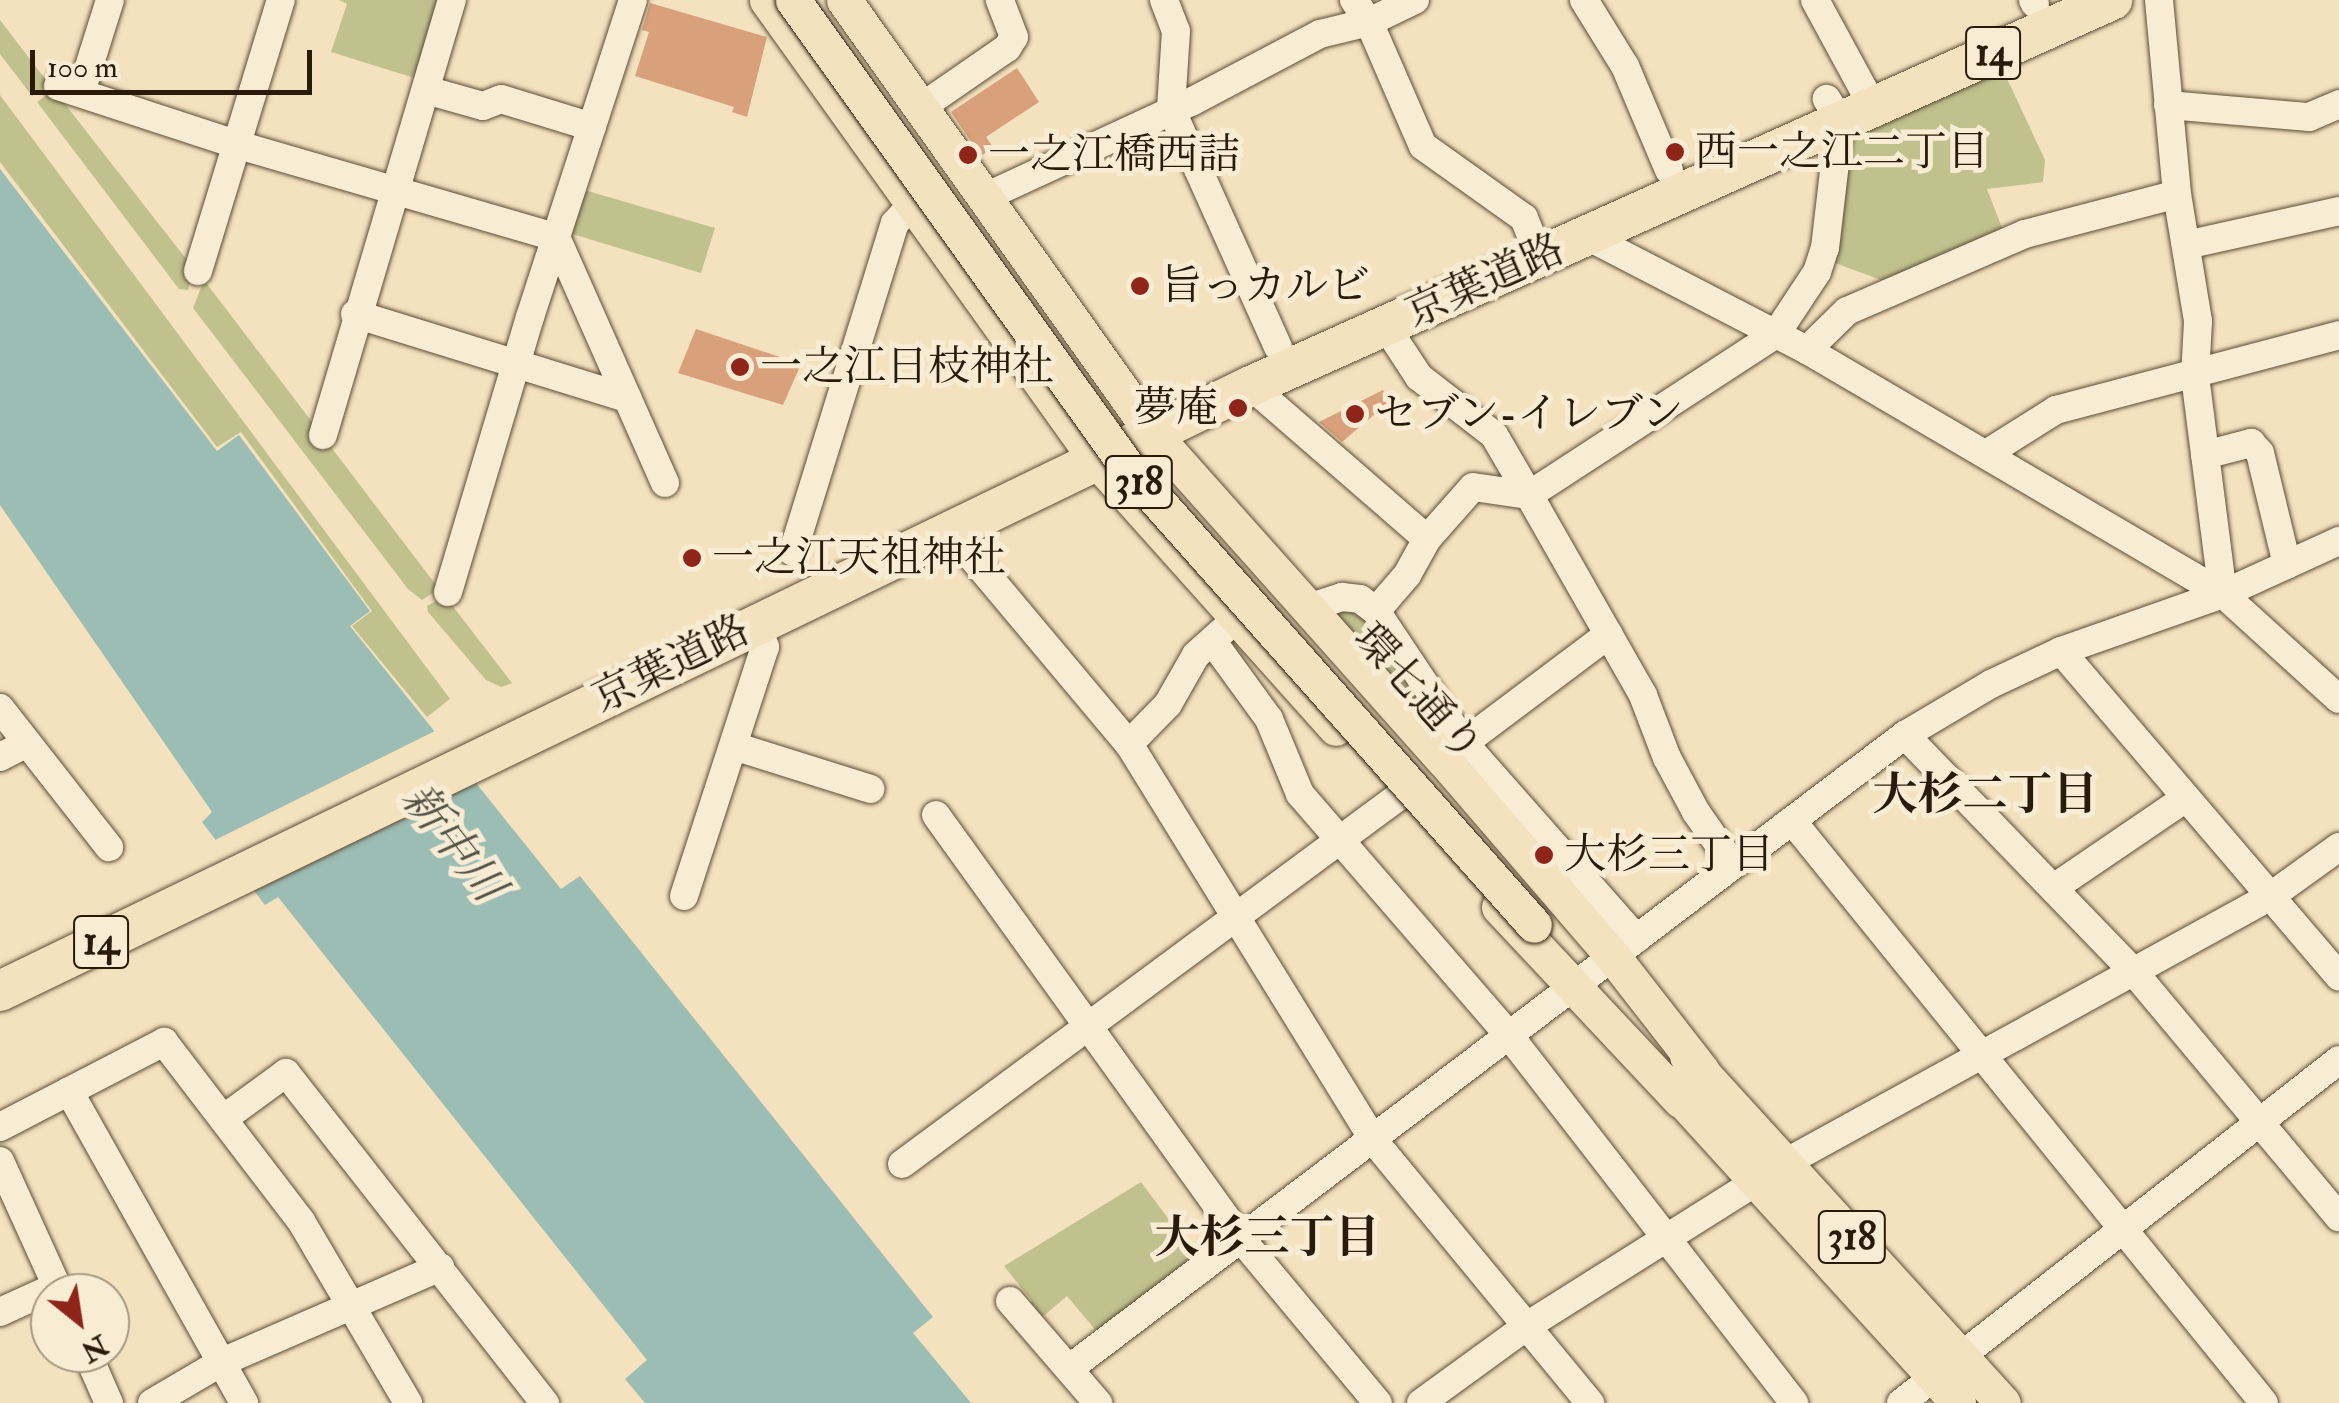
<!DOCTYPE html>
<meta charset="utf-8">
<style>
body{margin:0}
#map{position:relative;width:2339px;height:1403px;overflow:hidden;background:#f4e1be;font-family:"IM FELL Double Pica","Noto Serif JP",serif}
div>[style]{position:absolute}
.green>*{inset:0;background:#c1c18e}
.water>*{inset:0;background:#9cbdb4}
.pier>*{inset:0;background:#f4e1be}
.building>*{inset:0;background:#d8a17b}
.roads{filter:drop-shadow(0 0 2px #5c4c36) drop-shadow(0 0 2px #5c4c36)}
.minor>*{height:28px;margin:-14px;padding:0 14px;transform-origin:14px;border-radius:14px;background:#f8ecd5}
.major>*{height:35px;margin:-17.5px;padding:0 17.5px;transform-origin:17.5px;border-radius:17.5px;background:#f4e1be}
.highway>*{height:40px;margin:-20px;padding:0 20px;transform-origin:20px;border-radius:20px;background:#f4e1be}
.bridges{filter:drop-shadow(0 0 2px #2a1a09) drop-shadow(0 0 2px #2a1a09)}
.major-bridge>*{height:35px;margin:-17.5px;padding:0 17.5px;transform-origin:17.5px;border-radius:17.5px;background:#f4e1be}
.dots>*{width:28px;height:28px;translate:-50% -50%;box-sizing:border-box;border:5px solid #f8ecd5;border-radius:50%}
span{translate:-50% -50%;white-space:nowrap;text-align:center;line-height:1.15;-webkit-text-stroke:10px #f8ecd5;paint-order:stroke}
.shield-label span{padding:2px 8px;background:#f8ecd5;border:2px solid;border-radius:8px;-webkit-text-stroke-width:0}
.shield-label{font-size:40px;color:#2a1a09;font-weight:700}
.poi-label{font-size:42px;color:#2a1a09}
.left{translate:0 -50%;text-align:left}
.right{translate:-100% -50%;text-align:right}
.street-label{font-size:42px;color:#2a1a09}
.neighbourhood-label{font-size:45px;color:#2a1a09;font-weight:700}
.water-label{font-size:45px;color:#525345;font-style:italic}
.north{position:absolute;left:30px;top:1273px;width:100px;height:100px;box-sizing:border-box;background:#f8ecd5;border:2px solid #a69883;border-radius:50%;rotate:150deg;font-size:28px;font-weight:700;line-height:40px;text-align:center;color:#2a1a09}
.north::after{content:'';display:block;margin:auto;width:35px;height:45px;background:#8f2418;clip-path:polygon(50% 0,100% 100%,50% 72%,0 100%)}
.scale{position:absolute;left:30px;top:50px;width:282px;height:45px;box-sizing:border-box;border:5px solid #2a1a09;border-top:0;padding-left:12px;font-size:30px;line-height:35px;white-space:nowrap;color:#2a1a09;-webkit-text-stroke:8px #f8ecd5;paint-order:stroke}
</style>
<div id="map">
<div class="green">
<div style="clip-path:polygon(339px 0,445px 0,421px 80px,331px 52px,347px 4px)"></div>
<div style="clip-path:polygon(0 20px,49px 84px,32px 96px,0 54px)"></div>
<div style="clip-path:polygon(1997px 57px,2045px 160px,2043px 182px,1987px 189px,2006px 238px,1897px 286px,1827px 260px,1845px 133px)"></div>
<div style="clip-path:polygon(54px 90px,194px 269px,188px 290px,179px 289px,37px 102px)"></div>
<div style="clip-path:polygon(0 95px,450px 699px,427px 717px,352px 626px,372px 611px,241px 432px,217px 447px,0 162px)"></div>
<div style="clip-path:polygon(584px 190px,715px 228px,701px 273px,569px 233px)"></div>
<div style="clip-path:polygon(204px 280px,439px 589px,422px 600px,408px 589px,193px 308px)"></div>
<div style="clip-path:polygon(445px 596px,512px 683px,501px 687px,486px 680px,428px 612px,427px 606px)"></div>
<div style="clip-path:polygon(1356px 606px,1459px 742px,1445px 752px,1318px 608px)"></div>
<div style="clip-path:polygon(1141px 1182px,1199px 1260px,1098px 1333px,1067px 1296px,1039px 1320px,1026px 1306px,1032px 1301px,1004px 1266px)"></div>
</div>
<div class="water">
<div style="clip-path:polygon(0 169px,217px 451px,239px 435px,370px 611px,350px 626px,561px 889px,580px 876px,933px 1317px,913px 1333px,971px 1403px,645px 1403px,625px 1379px,647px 1360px,278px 897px,265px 905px,202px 822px,212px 812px,0 505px)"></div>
</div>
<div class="pier">
<div style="clip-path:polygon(439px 729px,478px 778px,250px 893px,211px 842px)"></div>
</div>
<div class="building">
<div style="clip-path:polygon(650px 3px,767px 37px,747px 117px,732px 112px,734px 107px,635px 76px,649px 32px,642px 30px)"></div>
<div style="clip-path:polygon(1017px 68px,1039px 102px,986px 137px,993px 147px,981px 156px,951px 112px)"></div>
<div style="clip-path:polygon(696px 329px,801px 364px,783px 405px,678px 373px)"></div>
<div style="clip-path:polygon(1383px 390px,1390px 401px,1342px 442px,1319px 422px)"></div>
</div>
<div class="roads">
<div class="minor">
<div style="left:1164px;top:0;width:33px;rotate:69deg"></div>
<div style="left:1176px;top:31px;width:78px;rotate:93.7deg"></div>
<div style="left:1171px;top:109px;width:261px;rotate:65.8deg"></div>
<div style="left:1354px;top:0;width:27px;rotate:56deg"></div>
<div style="left:1369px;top:22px;width:135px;rotate:66.5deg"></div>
<div style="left:1423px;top:146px;width:124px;rotate:35.5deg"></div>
<div style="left:1524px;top:218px;width:16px;rotate:68deg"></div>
<div style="left:1584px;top:0;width:78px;rotate:58.2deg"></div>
<div style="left:1625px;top:66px;width:113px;rotate:67.1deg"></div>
<div style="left:1815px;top:0;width:122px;rotate:61.5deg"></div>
<div style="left:2033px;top:0;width:4px;rotate:63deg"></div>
<div style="left:2159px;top:0;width:195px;rotate:84.7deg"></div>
<div style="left:2177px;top:194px;width:129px;rotate:80.6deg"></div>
<div style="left:2198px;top:321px;width:55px;rotate:93.1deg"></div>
<div style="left:2195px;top:376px;width:220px;rotate:82.7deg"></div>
<div style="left:58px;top:86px;width:186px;rotate:18.1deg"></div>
<div style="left:235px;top:144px;width:334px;rotate:16.2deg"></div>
<div style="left:426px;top:90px;width:59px;rotate:15.7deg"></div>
<div style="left:483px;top:106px;width:19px;rotate:-21deg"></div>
<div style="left:501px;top:99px;width:95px;rotate:17.1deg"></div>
<div style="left:81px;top:92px;width:96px;rotate:-72.5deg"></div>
<div style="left:2168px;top:105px;width:142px;rotate:4.9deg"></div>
<div style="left:2309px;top:117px;width:33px;rotate:-23deg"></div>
<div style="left:920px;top:108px;width:106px;rotate:-34.6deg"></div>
<div style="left:1007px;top:48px;width:13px;rotate:-58deg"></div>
<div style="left:1014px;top:37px;width:40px;rotate:-111deg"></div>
<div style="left:983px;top:198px;width:229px;rotate:-24.8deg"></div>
<div style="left:1191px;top:102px;width:146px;rotate:-27.8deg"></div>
<div style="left:1320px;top:34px;width:50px;rotate:-13.8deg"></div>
<div style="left:1369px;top:22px;width:51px;rotate:-25.6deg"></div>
<div style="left:1587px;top:236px;width:248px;rotate:27.4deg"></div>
<div style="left:1807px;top:350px;width:482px;rotate:30.4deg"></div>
<div style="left:2223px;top:594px;width:156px;rotate:42.2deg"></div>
<div style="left:556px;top:237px;width:269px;rotate:66.1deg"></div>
<div style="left:2186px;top:245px;width:157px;rotate:-12.5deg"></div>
<div style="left:198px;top:271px;width:283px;rotate:-73deg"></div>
<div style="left:355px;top:314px;width:285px;rotate:17.2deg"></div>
<div style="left:1807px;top:350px;width:56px;rotate:-44.3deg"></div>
<div style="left:1847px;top:311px;width:194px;rotate:-23.4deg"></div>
<div style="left:2025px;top:234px;width:157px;rotate:-14.7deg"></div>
<div style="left:1251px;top:386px;width:233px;rotate:41deg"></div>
<div style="left:323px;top:435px;width:454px;rotate:-73.5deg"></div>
<div style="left:1986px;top:454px;width:83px;rotate:-32.2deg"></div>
<div style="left:2056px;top:410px;width:293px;rotate:-14.8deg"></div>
<div style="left:2205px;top:455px;width:48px;rotate:-14.6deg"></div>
<div style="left:2251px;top:443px;width:13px;rotate:48deg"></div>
<div style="left:2260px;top:453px;width:115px;rotate:76.4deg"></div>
<div style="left:950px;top:531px;width:278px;rotate:50deg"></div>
<div style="left:1129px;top:744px;width:467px;rotate:58.3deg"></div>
<div style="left:1374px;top:1141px;width:340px;rotate:50.5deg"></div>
<div style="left:793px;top:552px;width:344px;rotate:-72.8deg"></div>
<div style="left:895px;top:223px;width:26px;rotate:-47deg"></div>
<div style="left:448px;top:592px;width:287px;rotate:-73.4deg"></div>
<div style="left:530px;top:317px;width:333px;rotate:-72deg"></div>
<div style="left:1308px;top:608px;width:36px;rotate:-18deg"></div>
<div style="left:1342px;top:597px;width:18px;rotate:6deg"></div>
<div style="left:1360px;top:599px;width:20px;rotate:37deg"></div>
<div style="left:1376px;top:611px;width:159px;rotate:56.3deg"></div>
<div style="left:1464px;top:743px;width:261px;rotate:48.6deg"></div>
<div style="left:1376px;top:611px;width:48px;rotate:-49.3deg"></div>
<div style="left:1407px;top:575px;width:41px;rotate:-60.9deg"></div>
<div style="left:1427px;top:539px;width:69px;rotate:-48.5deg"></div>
<div style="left:1473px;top:487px;width:57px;rotate:8.1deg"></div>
<div style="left:1529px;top:495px;width:69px;rotate:-120.3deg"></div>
<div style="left:1494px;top:435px;width:95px;rotate:-142.3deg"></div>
<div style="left:1419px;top:377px;width:62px;rotate:-123.2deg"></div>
<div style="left:1213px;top:642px;width:95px;rotate:54deg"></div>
<div style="left:1269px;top:719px;width:81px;rotate:67.5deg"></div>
<div style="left:1300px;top:794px;width:323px;rotate:49.1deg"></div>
<div style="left:1511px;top:1038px;width:462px;rotate:52.2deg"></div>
<div style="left:2061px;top:651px;width:428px;rotate:49.5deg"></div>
<div style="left:0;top:708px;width:177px;rotate:51.9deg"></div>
<div style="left:1905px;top:735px;width:328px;rotate:46deg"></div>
<div style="left:2133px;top:971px;width:321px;rotate:50.1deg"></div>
<div style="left:1129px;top:744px;width:56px;rotate:-45.7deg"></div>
<div style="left:1168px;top:704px;width:56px;rotate:-60.3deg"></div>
<div style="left:1196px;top:655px;width:36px;rotate:-42deg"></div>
<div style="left:734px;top:746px;width:143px;rotate:17.5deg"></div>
<div style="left:1452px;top:752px;width:196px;rotate:-36.9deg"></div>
<div style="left:0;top:757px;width:30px;rotate:-27deg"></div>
<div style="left:936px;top:815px;width:524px;rotate:54.25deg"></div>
<div style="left:1242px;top:1240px;width:212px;rotate:50.2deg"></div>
<div style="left:1793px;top:822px;width:748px;rotate:50.97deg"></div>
<div style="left:1733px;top:865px;width:65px;rotate:-124.9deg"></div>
<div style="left:1696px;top:812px;width:61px;rotate:-118.2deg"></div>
<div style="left:1667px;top:758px;width:67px;rotate:-110.9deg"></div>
<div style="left:1643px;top:695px;width:230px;rotate:-119.7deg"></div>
<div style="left:1529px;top:495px;width:295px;rotate:-33.1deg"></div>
<div style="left:1776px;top:334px;width:74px;rotate:-56.5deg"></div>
<div style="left:1817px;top:272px;width:25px;rotate:-72deg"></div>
<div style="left:1825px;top:248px;width:128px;rotate:-83.3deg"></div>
<div style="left:1840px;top:121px;width:26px;rotate:-121deg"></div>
<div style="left:2055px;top:887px;width:158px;rotate:-34.2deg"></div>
<div style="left:684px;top:896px;width:262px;rotate:-72deg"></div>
<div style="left:765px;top:647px;width:24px;rotate:-109deg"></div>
<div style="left:69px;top:1091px;width:358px;rotate:60.7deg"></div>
<div style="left:223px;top:1119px;width:78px;rotate:-36.1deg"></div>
<div style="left:286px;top:1073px;width:420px;rotate:51.9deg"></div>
<div style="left:0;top:1127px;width:185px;rotate:-27.4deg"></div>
<div style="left:164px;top:1042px;width:225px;rotate:52.6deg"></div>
<div style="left:301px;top:1221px;width:211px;rotate:59.5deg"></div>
<div style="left:0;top:1161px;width:145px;rotate:65.6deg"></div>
<div style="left:1785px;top:1163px;width:555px;rotate:-28.78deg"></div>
<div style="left:2271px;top:896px;width:84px;rotate:-35.8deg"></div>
<div style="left:902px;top:1164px;width:617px;rotate:-36.5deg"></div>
<div style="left:1010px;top:1301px;width:135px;rotate:49.2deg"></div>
<div style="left:0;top:1312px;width:63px;rotate:-24.5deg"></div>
<div style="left:87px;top:1353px;width:55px;rotate:66.3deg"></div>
<div style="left:1070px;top:1368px;width:1048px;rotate:-37.17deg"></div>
<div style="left:1905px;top:735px;width:100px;rotate:-30.7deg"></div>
<div style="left:1991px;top:684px;width:77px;rotate:-25.2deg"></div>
<div style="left:2061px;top:651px;width:172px;rotate:-19.4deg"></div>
<div style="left:2223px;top:594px;width:128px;rotate:-24.6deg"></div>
<div style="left:152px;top:1403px;width:81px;rotate:-30.4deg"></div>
<div style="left:222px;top:1362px;width:238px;rotate:-23.5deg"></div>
<div style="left:1421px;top:1403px;width:131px;rotate:-36deg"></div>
<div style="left:1527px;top:1326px;width:271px;rotate:-32.2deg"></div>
<div style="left:1901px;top:1403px;width:556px;rotate:-38.06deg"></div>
</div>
<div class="major">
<div style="left:767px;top:0;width:567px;rotate:54.4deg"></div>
<div style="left:1097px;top:461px;width:358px;rotate:48.2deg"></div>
<div style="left:844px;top:0;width:533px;rotate:54.55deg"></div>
<div style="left:1153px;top:434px;width:436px;rotate:48.3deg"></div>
<div style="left:1443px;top:759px;width:262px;rotate:49.3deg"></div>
<div style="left:1614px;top:958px;width:143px;rotate:52.1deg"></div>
<div style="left:1499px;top:907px;width:265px;rotate:46.8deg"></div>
<div style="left:1687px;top:1056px;width:469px;rotate:47.7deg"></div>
<div style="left:1666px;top:1082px;width:434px;rotate:47.7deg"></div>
</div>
<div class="highway">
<div style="left:0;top:991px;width:1390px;rotate:-25.81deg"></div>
<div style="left:1251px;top:386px;width:944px;rotate:-24.15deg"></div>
</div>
</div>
<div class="bridges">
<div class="major-bridge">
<div style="left:793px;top:0;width:576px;rotate:54.4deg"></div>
<div style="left:1128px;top:468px;width:611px;rotate:48.38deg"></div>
</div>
</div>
<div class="dots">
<div style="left:1675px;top:152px;background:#8f2418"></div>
<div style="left:968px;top:155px;background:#8f2418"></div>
<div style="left:1140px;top:286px;background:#8f2418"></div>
<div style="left:740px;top:367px;background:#8f2418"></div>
<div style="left:1238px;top:408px;background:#8f2418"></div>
<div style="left:1355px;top:414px;background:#8f2418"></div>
<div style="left:692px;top:558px;background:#8f2418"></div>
<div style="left:1544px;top:855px;background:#8f2418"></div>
</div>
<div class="shield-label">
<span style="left:1993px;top:53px">14</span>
<span style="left:1139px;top:482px">318</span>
<span style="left:101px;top:942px">14</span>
<span style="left:1852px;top:1237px">318</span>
</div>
<div class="poi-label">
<span class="left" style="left:1695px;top:152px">西一之江二丁目</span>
<span class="left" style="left:988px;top:155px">一之江橋西詰</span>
<span class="left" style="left:1160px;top:286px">旨っカルビ</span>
<span class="left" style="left:760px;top:367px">一之江日枝神社</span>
<span class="right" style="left:1218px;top:408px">夢庵</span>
<span class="left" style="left:1375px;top:414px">セブン-イレブン</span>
<span class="left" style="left:712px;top:558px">一之江天祖神社</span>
<span class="left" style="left:1564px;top:855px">大杉三丁目</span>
</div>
<div class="street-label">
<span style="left:1485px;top:281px;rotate:-24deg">京葉道路</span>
<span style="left:671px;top:664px;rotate:-26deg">京葉道路</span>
<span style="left:1418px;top:693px;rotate:48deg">環七通り</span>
</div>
<div class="neighbourhood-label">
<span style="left:1985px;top:796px">大杉二丁目</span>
<span style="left:1267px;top:1239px">大杉三丁目</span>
</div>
<div class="water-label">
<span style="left:452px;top:843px;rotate:52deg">新中川</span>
</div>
<div class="north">N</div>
<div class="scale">100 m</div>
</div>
